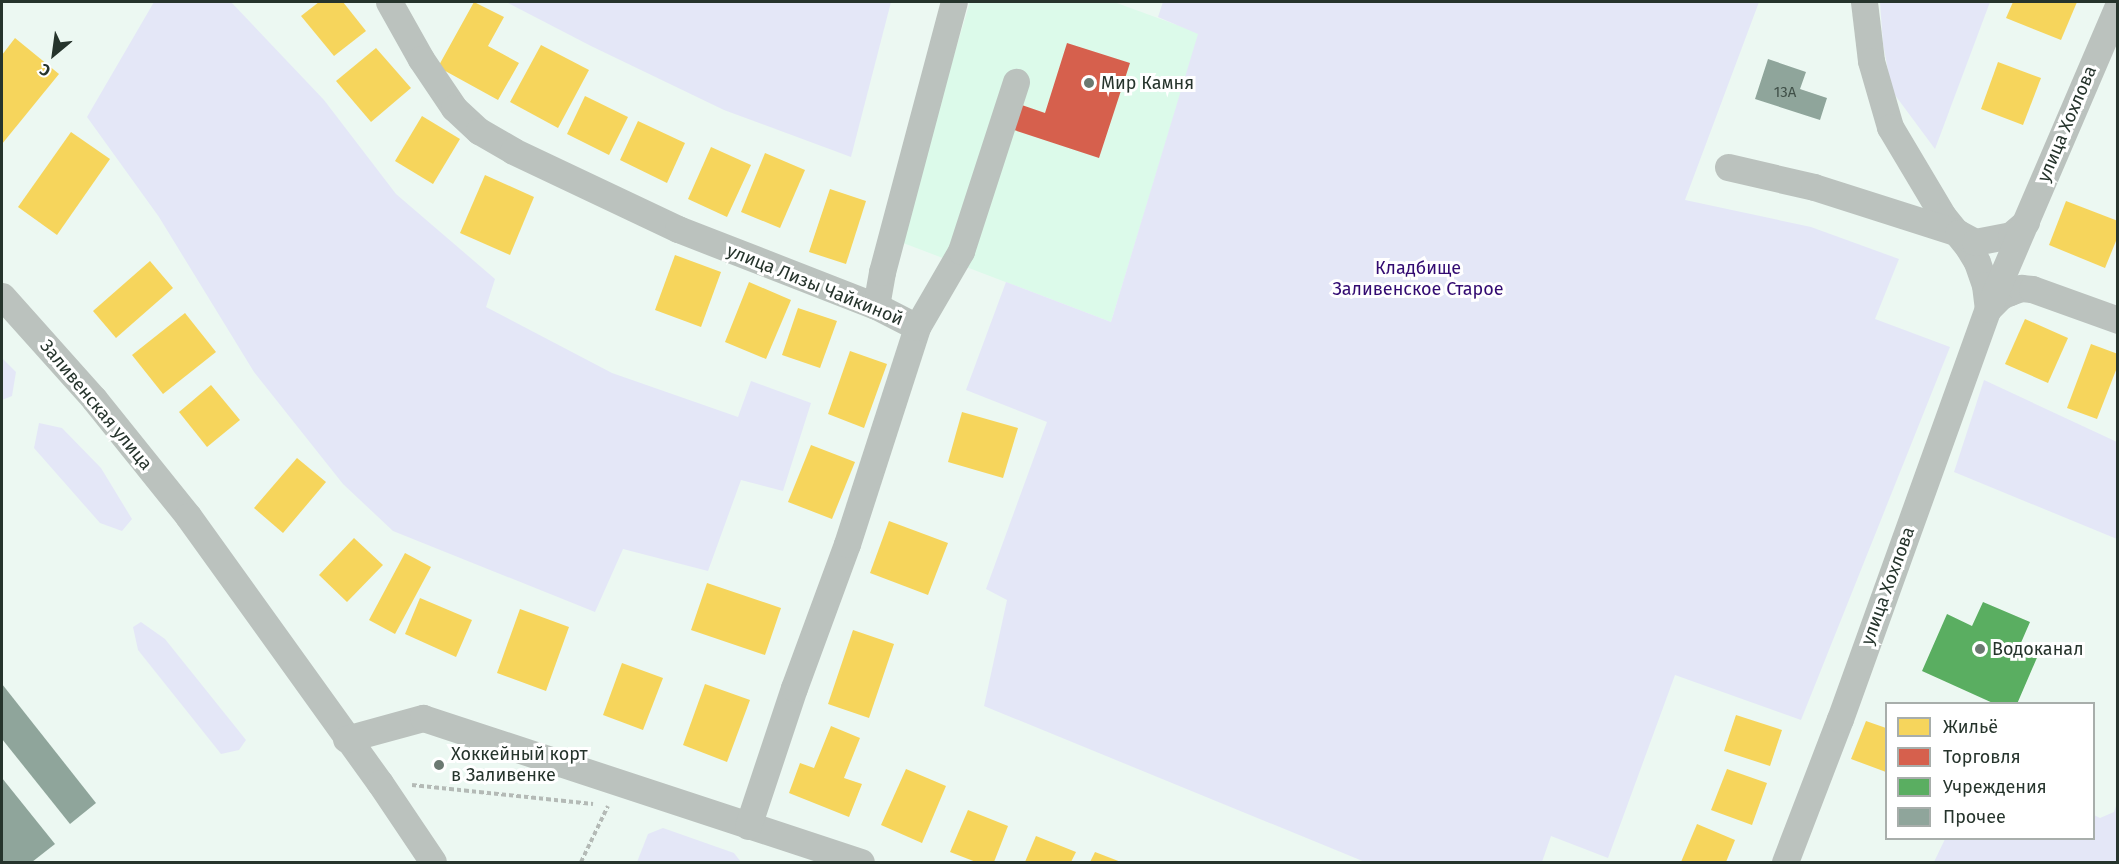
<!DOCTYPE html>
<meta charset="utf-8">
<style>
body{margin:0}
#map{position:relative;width:2119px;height:864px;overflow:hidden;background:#ecf8f2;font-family:"Fira Sans",sans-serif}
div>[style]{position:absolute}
.built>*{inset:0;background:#dcfaea}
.green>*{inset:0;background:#e4e7f7}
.homes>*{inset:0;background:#f6d55c}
.shops>*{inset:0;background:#d6604d}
.public>*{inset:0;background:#5aae61}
.building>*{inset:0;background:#8fa59b}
.path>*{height:4px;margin-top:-2px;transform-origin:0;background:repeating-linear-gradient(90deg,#b4bab6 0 4.5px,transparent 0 7.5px)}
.minor>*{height:27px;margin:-13.5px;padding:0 13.5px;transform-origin:13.5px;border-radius:13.5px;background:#bbc2be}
.dots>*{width:16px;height:16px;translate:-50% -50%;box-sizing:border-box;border:3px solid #fff;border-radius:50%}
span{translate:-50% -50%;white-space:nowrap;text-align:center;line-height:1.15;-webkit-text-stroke:6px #fff;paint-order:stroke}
.number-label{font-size:15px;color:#405048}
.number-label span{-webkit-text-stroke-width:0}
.poi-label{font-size:18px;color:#26342c}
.left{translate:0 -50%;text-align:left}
.street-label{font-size:18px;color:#26342c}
.park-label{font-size:18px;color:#320a71}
.frame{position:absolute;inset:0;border:3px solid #26342c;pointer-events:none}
.legend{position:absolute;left:1885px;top:702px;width:210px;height:138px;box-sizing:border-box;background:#fff;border:2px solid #a8aeab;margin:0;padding:8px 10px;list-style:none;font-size:18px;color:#26342c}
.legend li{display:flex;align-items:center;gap:12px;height:30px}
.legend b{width:30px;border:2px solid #a8aeab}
.north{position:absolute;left:24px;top:24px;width:60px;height:60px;-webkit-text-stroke:4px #fff;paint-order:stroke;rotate:209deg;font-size:16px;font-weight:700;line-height:24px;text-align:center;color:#26342c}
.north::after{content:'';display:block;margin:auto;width:21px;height:27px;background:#26342c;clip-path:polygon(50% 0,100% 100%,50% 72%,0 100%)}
</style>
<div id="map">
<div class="built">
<div style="clip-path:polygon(970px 2px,1114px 2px,1199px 33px,1111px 322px,898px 241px)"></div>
</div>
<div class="green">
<div style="clip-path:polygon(154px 2px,231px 2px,324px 100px,396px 194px,495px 279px,486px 307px,612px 373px,738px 417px,751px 381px,811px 403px,783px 491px,741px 480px,708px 571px,623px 549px,595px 612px,393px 531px,343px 484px,254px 372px,159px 217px,87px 117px)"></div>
<div style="clip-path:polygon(506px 2px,891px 2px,851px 157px,724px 110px,591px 46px)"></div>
<div style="clip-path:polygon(1163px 2px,1759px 2px,1685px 200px,1811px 227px,1899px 259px,1875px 319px,1950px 347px,1801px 720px,1675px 675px,1608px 858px,1551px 836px,1542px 862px,1365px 862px,984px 706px,1007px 600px,986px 589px,1047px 422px,966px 390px,1006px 282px,1111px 322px,1198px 34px,1158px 17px)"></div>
<div style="clip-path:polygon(1880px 2px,1990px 2px,1935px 149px,1892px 91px,1883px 44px)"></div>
<div style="clip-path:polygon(2px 358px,16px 372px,12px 396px,2px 400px)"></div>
<div style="clip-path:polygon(1984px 380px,2117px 442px,2117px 539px,1954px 472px)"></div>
<div style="clip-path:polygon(39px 423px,62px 428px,101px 468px,132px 519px,122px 531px,100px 523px,34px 448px)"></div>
<div style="clip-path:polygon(141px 622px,165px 639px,246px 740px,239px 750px,221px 754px,138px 650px,133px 627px)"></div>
<div style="clip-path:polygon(2117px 803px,2117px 862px,1934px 862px,1945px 839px,2094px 838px,2094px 815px,2100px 818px,2114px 812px)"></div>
<div style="clip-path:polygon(663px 828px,734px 853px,741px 862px,637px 862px,648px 834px)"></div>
</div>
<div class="homes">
<div style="clip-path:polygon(319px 2px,343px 2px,366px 31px,334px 56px,301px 16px)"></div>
<div style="clip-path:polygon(474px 2px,504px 17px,488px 46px,519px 63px,498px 100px,438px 67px)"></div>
<div style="clip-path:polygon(2013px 2px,2077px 2px,2061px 40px,2006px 18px)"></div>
<div style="clip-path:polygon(15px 38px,59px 74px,2px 144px,2px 55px)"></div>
<div style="clip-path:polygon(541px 45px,589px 70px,558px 128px,510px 102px)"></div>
<div style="clip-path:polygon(376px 48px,411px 88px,371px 122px,336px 81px)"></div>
<div style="clip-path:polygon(1998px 62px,2041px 78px,2023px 125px,1981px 109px)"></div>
<div style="clip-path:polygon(585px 96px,628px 117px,609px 155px,567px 134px)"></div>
<div style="clip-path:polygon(422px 116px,460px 139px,433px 184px,395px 161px)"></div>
<div style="clip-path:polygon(638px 121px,685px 143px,667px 183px,620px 160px)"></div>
<div style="clip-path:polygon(71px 132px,110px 159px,57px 235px,18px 207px)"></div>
<div style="clip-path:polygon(711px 147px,751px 165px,727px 217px,688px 199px)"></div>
<div style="clip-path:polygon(765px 153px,805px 170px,780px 228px,741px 212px)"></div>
<div style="clip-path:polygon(485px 175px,534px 197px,510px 255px,460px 233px)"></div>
<div style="clip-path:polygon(830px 189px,866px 201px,846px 264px,809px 252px)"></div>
<div style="clip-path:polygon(2066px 201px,2118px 221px,2118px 236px,2105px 268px,2049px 245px)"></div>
<div style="clip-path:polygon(675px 255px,721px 272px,701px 327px,655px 310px)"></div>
<div style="clip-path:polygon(150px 261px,173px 288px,116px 338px,93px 311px)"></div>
<div style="clip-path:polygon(749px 282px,791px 300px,766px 359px,725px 342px)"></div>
<div style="clip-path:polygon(798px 308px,837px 321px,820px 368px,782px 355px)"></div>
<div style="clip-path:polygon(185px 313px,216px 352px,163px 394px,132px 355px)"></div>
<div style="clip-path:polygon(2025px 319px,2068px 338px,2048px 383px,2005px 364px)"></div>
<div style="clip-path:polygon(2091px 344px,2118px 354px,2118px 365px,2097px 419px,2067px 408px)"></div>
<div style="clip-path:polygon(850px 351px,887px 364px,864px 428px,828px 414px)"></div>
<div style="clip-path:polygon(211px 385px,240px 420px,207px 447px,179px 412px)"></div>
<div style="clip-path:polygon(962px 412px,1018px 428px,1003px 478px,948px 462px)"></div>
<div style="clip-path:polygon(811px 445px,855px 462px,832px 519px,788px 502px)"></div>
<div style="clip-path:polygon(297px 458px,326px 482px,283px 533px,254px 508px)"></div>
<div style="clip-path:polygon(889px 521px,948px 543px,928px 595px,870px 573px)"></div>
<div style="clip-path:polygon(354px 538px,383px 565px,347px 602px,319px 575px)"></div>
<div style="clip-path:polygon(405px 553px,431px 567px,395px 634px,369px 620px)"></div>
<div style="clip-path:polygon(707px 583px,781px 608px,765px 655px,691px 630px)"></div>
<div style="clip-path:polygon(420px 598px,472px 620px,456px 657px,405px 634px)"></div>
<div style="clip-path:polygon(520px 609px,569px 627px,546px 691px,497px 673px)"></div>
<div style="clip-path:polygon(853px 630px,894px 644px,869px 718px,828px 704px)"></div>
<div style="clip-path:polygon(622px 663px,663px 678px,643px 730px,603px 715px)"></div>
<div style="clip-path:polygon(705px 684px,750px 700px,727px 762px,683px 745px)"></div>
<div style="clip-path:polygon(1736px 715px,1782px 730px,1770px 766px,1724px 751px)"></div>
<div style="clip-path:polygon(1866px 721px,1886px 728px,1886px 772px,1851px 759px)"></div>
<div style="clip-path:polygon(831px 726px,860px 738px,844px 778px,862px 784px,849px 817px,789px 793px,800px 763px,814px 768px)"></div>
<div style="clip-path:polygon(906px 769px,946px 786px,922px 843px,881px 825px)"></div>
<div style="clip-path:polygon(1727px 769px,1767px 783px,1752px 825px,1711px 810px)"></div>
<div style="clip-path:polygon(968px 810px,1008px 826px,994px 862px,976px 862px,950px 852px)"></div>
<div style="clip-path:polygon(1697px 824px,1735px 840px,1726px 862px,1681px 862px)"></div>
<div style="clip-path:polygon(1036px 836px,1076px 852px,1071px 862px,1025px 862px)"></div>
<div style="clip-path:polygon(1095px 852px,1121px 862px,1090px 862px)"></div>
</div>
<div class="shops">
<div style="clip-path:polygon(1067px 43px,1130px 63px,1099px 158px,1008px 128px,1016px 103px,1045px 113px)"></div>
</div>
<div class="public">
<div style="clip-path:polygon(1983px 602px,2030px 622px,2020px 645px,2039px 653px,2017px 704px,1995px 704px,1922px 671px,1947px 614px,1972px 626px)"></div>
</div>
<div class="building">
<div style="clip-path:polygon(1768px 59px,1806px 72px,1800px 89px,1827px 98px,1820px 120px,1755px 99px)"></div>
<div style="clip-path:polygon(2px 684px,96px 803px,70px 824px,2px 739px)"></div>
<div style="clip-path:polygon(2px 778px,55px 844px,32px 862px,2px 862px)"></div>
</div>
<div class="path">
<div style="left:412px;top:785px;width:182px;rotate:6deg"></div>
<div style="left:581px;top:862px;width:62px;rotate:-64.3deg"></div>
</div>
<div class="minor">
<div style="left:389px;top:2px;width:65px;rotate:60.7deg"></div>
<div style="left:421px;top:59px;width:59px;rotate:56deg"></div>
<div style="left:454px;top:108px;width:34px;rotate:43deg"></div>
<div style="left:479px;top:131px;width:39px;rotate:30deg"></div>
<div style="left:513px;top:151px;width:183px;rotate:25.3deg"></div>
<div style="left:678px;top:229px;width:212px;rotate:21.3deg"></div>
<div style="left:876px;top:306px;width:46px;rotate:27.1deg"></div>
<div style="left:1864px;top:2px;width:59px;rotate:83.2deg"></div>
<div style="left:1871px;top:61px;width:69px;rotate:73.9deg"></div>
<div style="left:1890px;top:127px;width:104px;rotate:59.2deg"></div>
<div style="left:1943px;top:216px;width:40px;rotate:51deg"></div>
<div style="left:1968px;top:247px;width:17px;rotate:59deg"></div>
<div style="left:1977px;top:262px;width:24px;rotate:71deg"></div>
<div style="left:1985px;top:285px;width:24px;rotate:83deg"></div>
<div style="left:1728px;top:167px;width:88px;rotate:13.1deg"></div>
<div style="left:1814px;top:187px;width:151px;rotate:17.7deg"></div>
<div style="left:1958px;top:233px;width:19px;rotate:28deg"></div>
<div style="left:1975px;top:242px;width:37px;rotate:-11deg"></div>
<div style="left:2011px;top:235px;width:20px;rotate:-41deg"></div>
<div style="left:2px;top:296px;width:138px;rotate:48.2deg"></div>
<div style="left:94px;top:399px;width:150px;rotate:51.2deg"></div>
<div style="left:188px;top:516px;width:329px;rotate:54.3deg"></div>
<div style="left:380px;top:783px;width:95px;rotate:56.1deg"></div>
<div style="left:876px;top:306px;width:35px;rotate:-80deg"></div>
<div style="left:882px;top:272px;width:279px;rotate:-75.1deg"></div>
<div style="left:1988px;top:309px;width:18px;rotate:-45deg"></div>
<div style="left:2001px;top:296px;width:10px;rotate:-24deg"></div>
<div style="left:2010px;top:292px;width:12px;rotate:-20deg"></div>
<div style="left:2021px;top:288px;width:11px;rotate:5deg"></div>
<div style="left:2032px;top:289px;width:91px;rotate:19.8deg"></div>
<div style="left:346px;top:739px;width:80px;rotate:-15.3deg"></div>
<div style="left:423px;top:718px;width:461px;rotate:18.2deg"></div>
<div style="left:748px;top:826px;width:145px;rotate:-71.6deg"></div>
<div style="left:794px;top:688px;width:153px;rotate:-69.8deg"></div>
<div style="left:847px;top:544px;width:228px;rotate:-72.1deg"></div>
<div style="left:917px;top:327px;width:88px;rotate:-59.9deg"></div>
<div style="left:961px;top:251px;width:178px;rotate:-72deg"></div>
<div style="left:1785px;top:862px;width:153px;rotate:-69deg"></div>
<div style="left:1840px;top:719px;width:436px;rotate:-70.2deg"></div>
<div style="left:1988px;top:309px;width:331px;rotate:-66.8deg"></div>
</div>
<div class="dots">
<div style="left:1089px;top:83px;background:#6b7971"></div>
<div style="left:1980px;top:649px;background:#6b7971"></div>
<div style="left:439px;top:765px;background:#6b7971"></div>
</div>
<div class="number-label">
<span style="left:1785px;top:93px">13А</span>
</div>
<div class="poi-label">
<span class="left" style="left:1101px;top:83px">Мир Камня</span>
<span class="left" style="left:1992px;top:649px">Водоканал</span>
<span class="left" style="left:451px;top:765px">Хоккейный корт<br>в Заливенке</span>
</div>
<div class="street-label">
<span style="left:2067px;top:124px;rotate:-67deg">улица Хохлова</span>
<span style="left:815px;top:285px;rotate:22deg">улица Лизы Чайкиной</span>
<span style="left:96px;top:405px;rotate:50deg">Заливенская улица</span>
<span style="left:1888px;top:586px;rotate:-70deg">улица Хохлова</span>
</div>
<div class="park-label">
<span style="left:1418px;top:279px">Кладбище<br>Заливенское Старое</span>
</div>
<div class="frame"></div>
<ul class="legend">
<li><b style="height:16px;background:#f6d55c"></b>Жильё</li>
<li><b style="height:16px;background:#d6604d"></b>Торговля</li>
<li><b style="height:16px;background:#5aae61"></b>Учреждения</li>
<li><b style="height:16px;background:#8fa59b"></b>Прочее</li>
</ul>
<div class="north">С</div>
</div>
